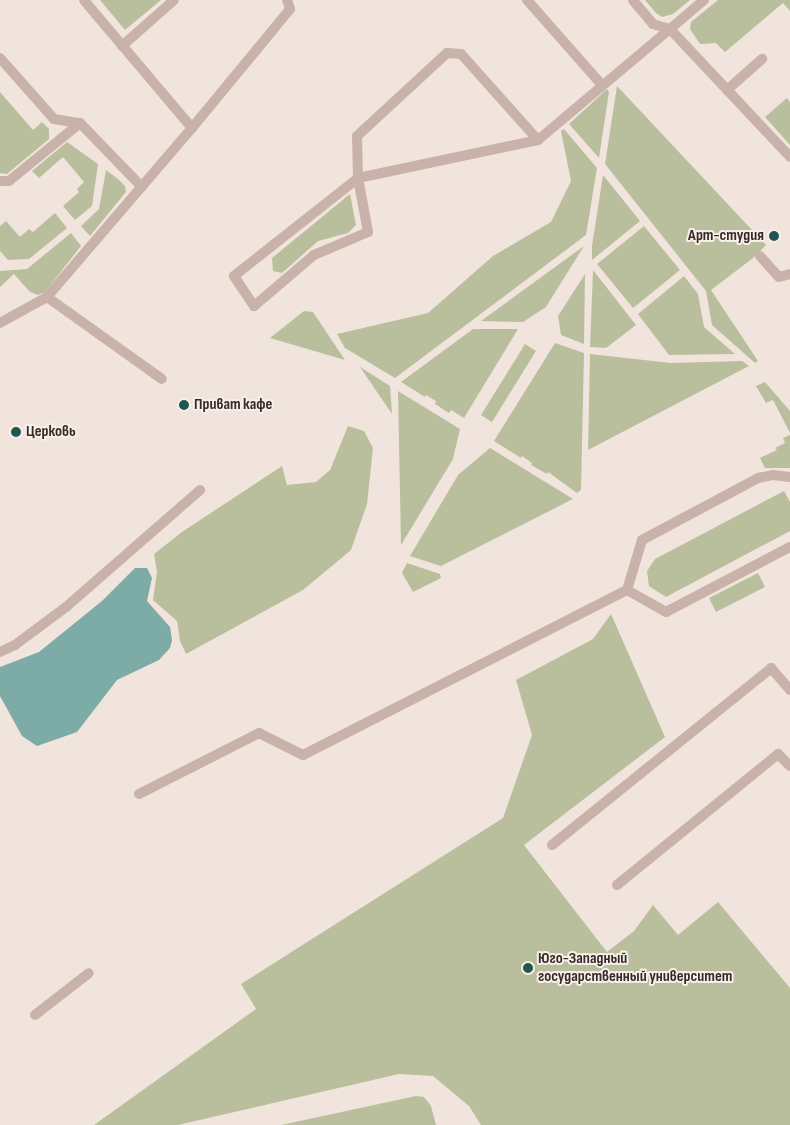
<!DOCTYPE html>
<meta charset="utf-8">
<style>
body{margin:0}
#map{position:relative;width:790px;height:1125px;overflow:hidden;background:#f1e4dd;font-family:"Sofia Sans Condensed",sans-serif}
div>[style]{position:absolute}
.green>*{inset:0;background:#b9bf9d}
.water>*{inset:0;background:#7daca6}
.service>*{height:10px;margin:-5px;padding:0 5px;transform-origin:5px;border-radius:5px;background:#c8b2a9}
.dots>*{width:14px;height:14px;translate:-50% -50%;box-sizing:border-box;border:2px solid #f8efe9;border-radius:50%}
span{translate:-50% -50%;white-space:nowrap;text-align:center;line-height:1.15;-webkit-text-stroke:4px #f8efe9;paint-order:stroke}
.poi-label{font-size:16px;color:#362b29;font-weight:700}
.right{translate:-100% -50%;text-align:right}
.left{translate:0 -50%;text-align:left}
</style>
<div id="map">
<div class="green">
<div style="clip-path:polygon(100px 0,161px 0,125px 30px)"></div>
<div style="clip-path:polygon(645px 0,690px 0,673px 14px,662px 17px,656px 13px)"></div>
<div style="clip-path:polygon(718px 0,790px 0,790px 11px,783px 3px,725px 52px,716px 43px,700px 44px,690px 29px,691px 22px)"></div>
<div style="clip-path:polygon(617px 86px,766px 245px,753px 258px,711px 290px,758px 361px,755px 363px,712px 325px,706px 291px,605px 164px)"></div>
<div style="clip-path:polygon(607px 89px,609px 92px,599px 158px,569px 124px)"></div>
<div style="clip-path:polygon(0 92px,33px 130px,42px 122px,49px 129px,49px 139px,7px 174px,0 173px)"></div>
<div style="clip-path:polygon(787px 98px,790px 102px,790px 145px,765px 117px)"></div>
<div style="clip-path:polygon(564px 129px,597px 168px,586px 235px,395px 378px,345px 348px,337px 334px,428px 313px,493px 256px,551px 222px,571px 181px,561px 131px)"></div>
<div style="clip-path:polygon(67px 142px,98px 164px,92px 206px,75px 220px,63px 206px,79px 192px,77px 189px,84px 182px,63px 157px,39px 178px,32px 171px)"></div>
<div style="clip-path:polygon(106px 170px,118px 179px,125px 186px,126px 192px,90px 236px,81px 226px,99px 209px)"></div>
<div style="clip-path:polygon(603px 175px,640px 221px,592px 260px,592px 246px)"></div>
<div style="clip-path:polygon(350px 194px,356px 225px,348px 233px,318px 241px,282px 273px,273px 271px,272px 258px)"></div>
<div style="clip-path:polygon(55px 213px,67px 228px,29px 259px,8px 260px,0 251px,0 226px,6px 221px,20px 237px,29px 229px,33px 232px)"></div>
<div style="clip-path:polygon(644px 226px,680px 270px,633px 308px,597px 264px)"></div>
<div style="clip-path:polygon(71px 233px,81px 246px,45px 292px,38px 295px,30px 292px,14px 274px,0 287px,0 271px,27px 269px)"></div>
<div style="clip-path:polygon(584px 246px,546px 307px,523px 322px,481px 321px)"></div>
<div style="clip-path:polygon(593px 270px,636px 325px,606px 348px,590px 347px)"></div>
<div style="clip-path:polygon(585px 274px,584px 344px,561px 335px,558px 316px)"></div>
<div style="clip-path:polygon(684px 276px,698px 294px,704px 327px,735px 354px,669px 355px,638px 314px)"></div>
<div style="clip-path:polygon(304px 311px,313px 312px,345px 360px,270px 338px)"></div>
<div style="clip-path:polygon(473px 329px,518px 329px,464px 418px,451px 410px,449px 413px,435px 404px,436px 401px,426px 395px,425px 397px,401px 382px)"></div>
<div style="clip-path:polygon(555px 343px,584px 353px,581px 490px,577px 493px,548px 472px,547px 474px,531px 465px,532px 463px,522px 456px,521px 458px,494px 441px)"></div>
<div style="clip-path:polygon(525px 344px,536px 351px,492px 422px,481px 415px)"></div>
<div style="clip-path:polygon(590px 354px,671px 363px,742px 361px,749px 366px,588px 450px)"></div>
<div style="clip-path:polygon(360px 367px,390px 386px,392px 414px)"></div>
<div style="clip-path:polygon(765px 382px,790px 411px,790px 433px,773px 400px,766px 403px,756px 386px)"></div>
<div style="clip-path:polygon(398px 391px,460px 429px,453px 459px,401px 545px)"></div>
<div style="clip-path:polygon(348px 426px,364px 431px,373px 448px,367px 504px,351px 550px,303px 590px,186px 654px,180px 641px,177px 621px,153px 600px,157px 572px,154px 554px,182px 532px,282px 466px,287px 485px,316px 482px,330px 470px)"></div>
<div style="clip-path:polygon(790px 435px,790px 468px,765px 468px,760px 458px,777px 450px,775px 448px,785px 443px,783px 438px)"></div>
<div style="clip-path:polygon(490px 448px,573px 499px,441px 566px,410px 556px,458px 475px)"></div>
<div style="clip-path:polygon(784px 491px,790px 502px,790px 531px,666px 597px,649px 586px,647px 571px,655px 559px)"></div>
<div style="clip-path:polygon(407px 563px,440px 574px,441px 578px,413px 592px,402px 573px)"></div>
<div style="clip-path:polygon(758px 573px,765px 587px,716px 612px,709px 598px)"></div>
<div style="clip-path:polygon(611px 614px,665px 737px,524px 845px,607px 952px,634px 931px,653px 905px,678px 935px,718px 902px,790px 988px,790px 1125px,481px 1125px,469px 1106px,433px 1076px,399px 1074px,178px 1125px,94px 1125px,256px 1009px,241px 984px,503px 818px,532px 735px,516px 680px,593px 639px)"></div>
<div style="clip-path:polygon(416px 1096px,424px 1097px,431px 1106px,436px 1125px,281px 1125px)"></div>
</div>
<div class="water">
<div style="clip-path:polygon(135px 568px,147px 568px,152px 578px,147px 601px,170px 627px,172px 640px,170px 648px,159px 660px,117px 680px,77px 732px,37px 746px,22px 736px,0 696px,0 667px,39px 652px,102px 601px)"></div>
</div>
<div class="service">
<div style="left:527px;top:0;width:113px;rotate:48.6deg"></div>
<div style="left:704px;top:0;width:45px;rotate:139.5deg"></div>
<div style="left:670px;top:29px;width:175px;rotate:46.8deg"></div>
<div style="left:122px;top:46px;width:69px;rotate:-41.5deg"></div>
<div style="left:0;top:58px;width:81px;rotate:48.5deg"></div>
<div style="left:54px;top:119px;width:26px;rotate:9deg"></div>
<div style="left:80px;top:123px;width:89px;rotate:45.9deg"></div>
<div style="left:727px;top:90px;width:47px;rotate:-41.5deg"></div>
<div style="left:192px;top:128px;width:154px;rotate:-50.5deg"></div>
<div style="left:290px;top:9px;width:9px;rotate:-108deg"></div>
<div style="left:538px;top:140px;width:115px;rotate:-131.8deg"></div>
<div style="left:461px;top:54px;width:14px;rotate:-176deg"></div>
<div style="left:447px;top:53px;width:122px;rotate:137.3deg"></div>
<div style="left:357px;top:136px;width:42px;rotate:88.6deg"></div>
<div style="left:358px;top:178px;width:55px;rotate:79.5deg"></div>
<div style="left:368px;top:232px;width:59px;rotate:156.9deg"></div>
<div style="left:314px;top:255px;width:79px;rotate:139.6deg"></div>
<div style="left:254px;top:306px;width:36px;rotate:-124deg"></div>
<div style="left:234px;top:276px;width:158px;rotate:-38.3deg"></div>
<div style="left:358px;top:178px;width:184px;rotate:-11.9deg"></div>
<div style="left:538px;top:140px;width:172px;rotate:-40.1deg"></div>
<div style="left:670px;top:29px;width:18px;rotate:-164deg"></div>
<div style="left:653px;top:24px;width:31px;rotate:-130deg"></div>
<div style="left:0;top:181px;width:9px"></div>
<div style="left:9px;top:181px;width:92px;rotate:-39.2deg"></div>
<div style="left:760px;top:256px;width:28px;rotate:48deg"></div>
<div style="left:779px;top:277px;width:11px;rotate:-15deg"></div>
<div style="left:47px;top:297px;width:141px;rotate:35.5deg"></div>
<div style="left:0;top:323px;width:54px;rotate:-29deg"></div>
<div style="left:47px;top:297px;width:223px;rotate:-49.4deg"></div>
<div style="left:192px;top:128px;width:167px;rotate:-130.2deg"></div>
<div style="left:627px;top:590px;width:45px;rotate:29.4deg"></div>
<div style="left:666px;top:612px;width:140px;rotate:-27.7deg"></div>
<div style="left:0;top:652px;width:17px;rotate:-25deg"></div>
<div style="left:15px;top:645px;width:64px;rotate:-36.7deg"></div>
<div style="left:66px;top:607px;width:178px;rotate:-41.1deg"></div>
<div style="left:139px;top:794px;width:135px;rotate:-26.9deg"></div>
<div style="left:259px;top:733px;width:49px;rotate:26.6deg"></div>
<div style="left:303px;top:755px;width:364px;rotate:-27deg"></div>
<div style="left:627px;top:590px;width:52px;rotate:-73.3deg"></div>
<div style="left:642px;top:540px;width:132px;rotate:-28.1deg"></div>
<div style="left:758px;top:478px;width:15px;rotate:-11deg"></div>
<div style="left:773px;top:475px;width:17px;rotate:7deg"></div>
<div style="left:552px;top:845px;width:282px;rotate:-38.9deg"></div>
<div style="left:771px;top:668px;width:29px;rotate:49deg"></div>
<div style="left:617px;top:885px;width:208px;rotate:-39.1deg"></div>
<div style="left:778px;top:754px;width:17px;rotate:45deg"></div>
<div style="left:35px;top:1015px;width:68px;rotate:-37.9deg"></div>
</div>
<div class="dots">
<div style="left:774px;top:236px;background:#215550"></div>
<div style="left:184px;top:405px;background:#215550"></div>
<div style="left:16px;top:432px;background:#215550"></div>
<div style="left:528px;top:968px;background:#215550"></div>
</div>
<div class="poi-label">
<span class="right" style="left:764px;top:236px">Арт-студия</span>
<span class="left" style="left:194px;top:405px">Приват кафе</span>
<span class="left" style="left:26px;top:432px">Церковь</span>
<span class="left" style="left:538px;top:968px">Юго-Западный<br>государственный университет</span>
</div>
</div>
